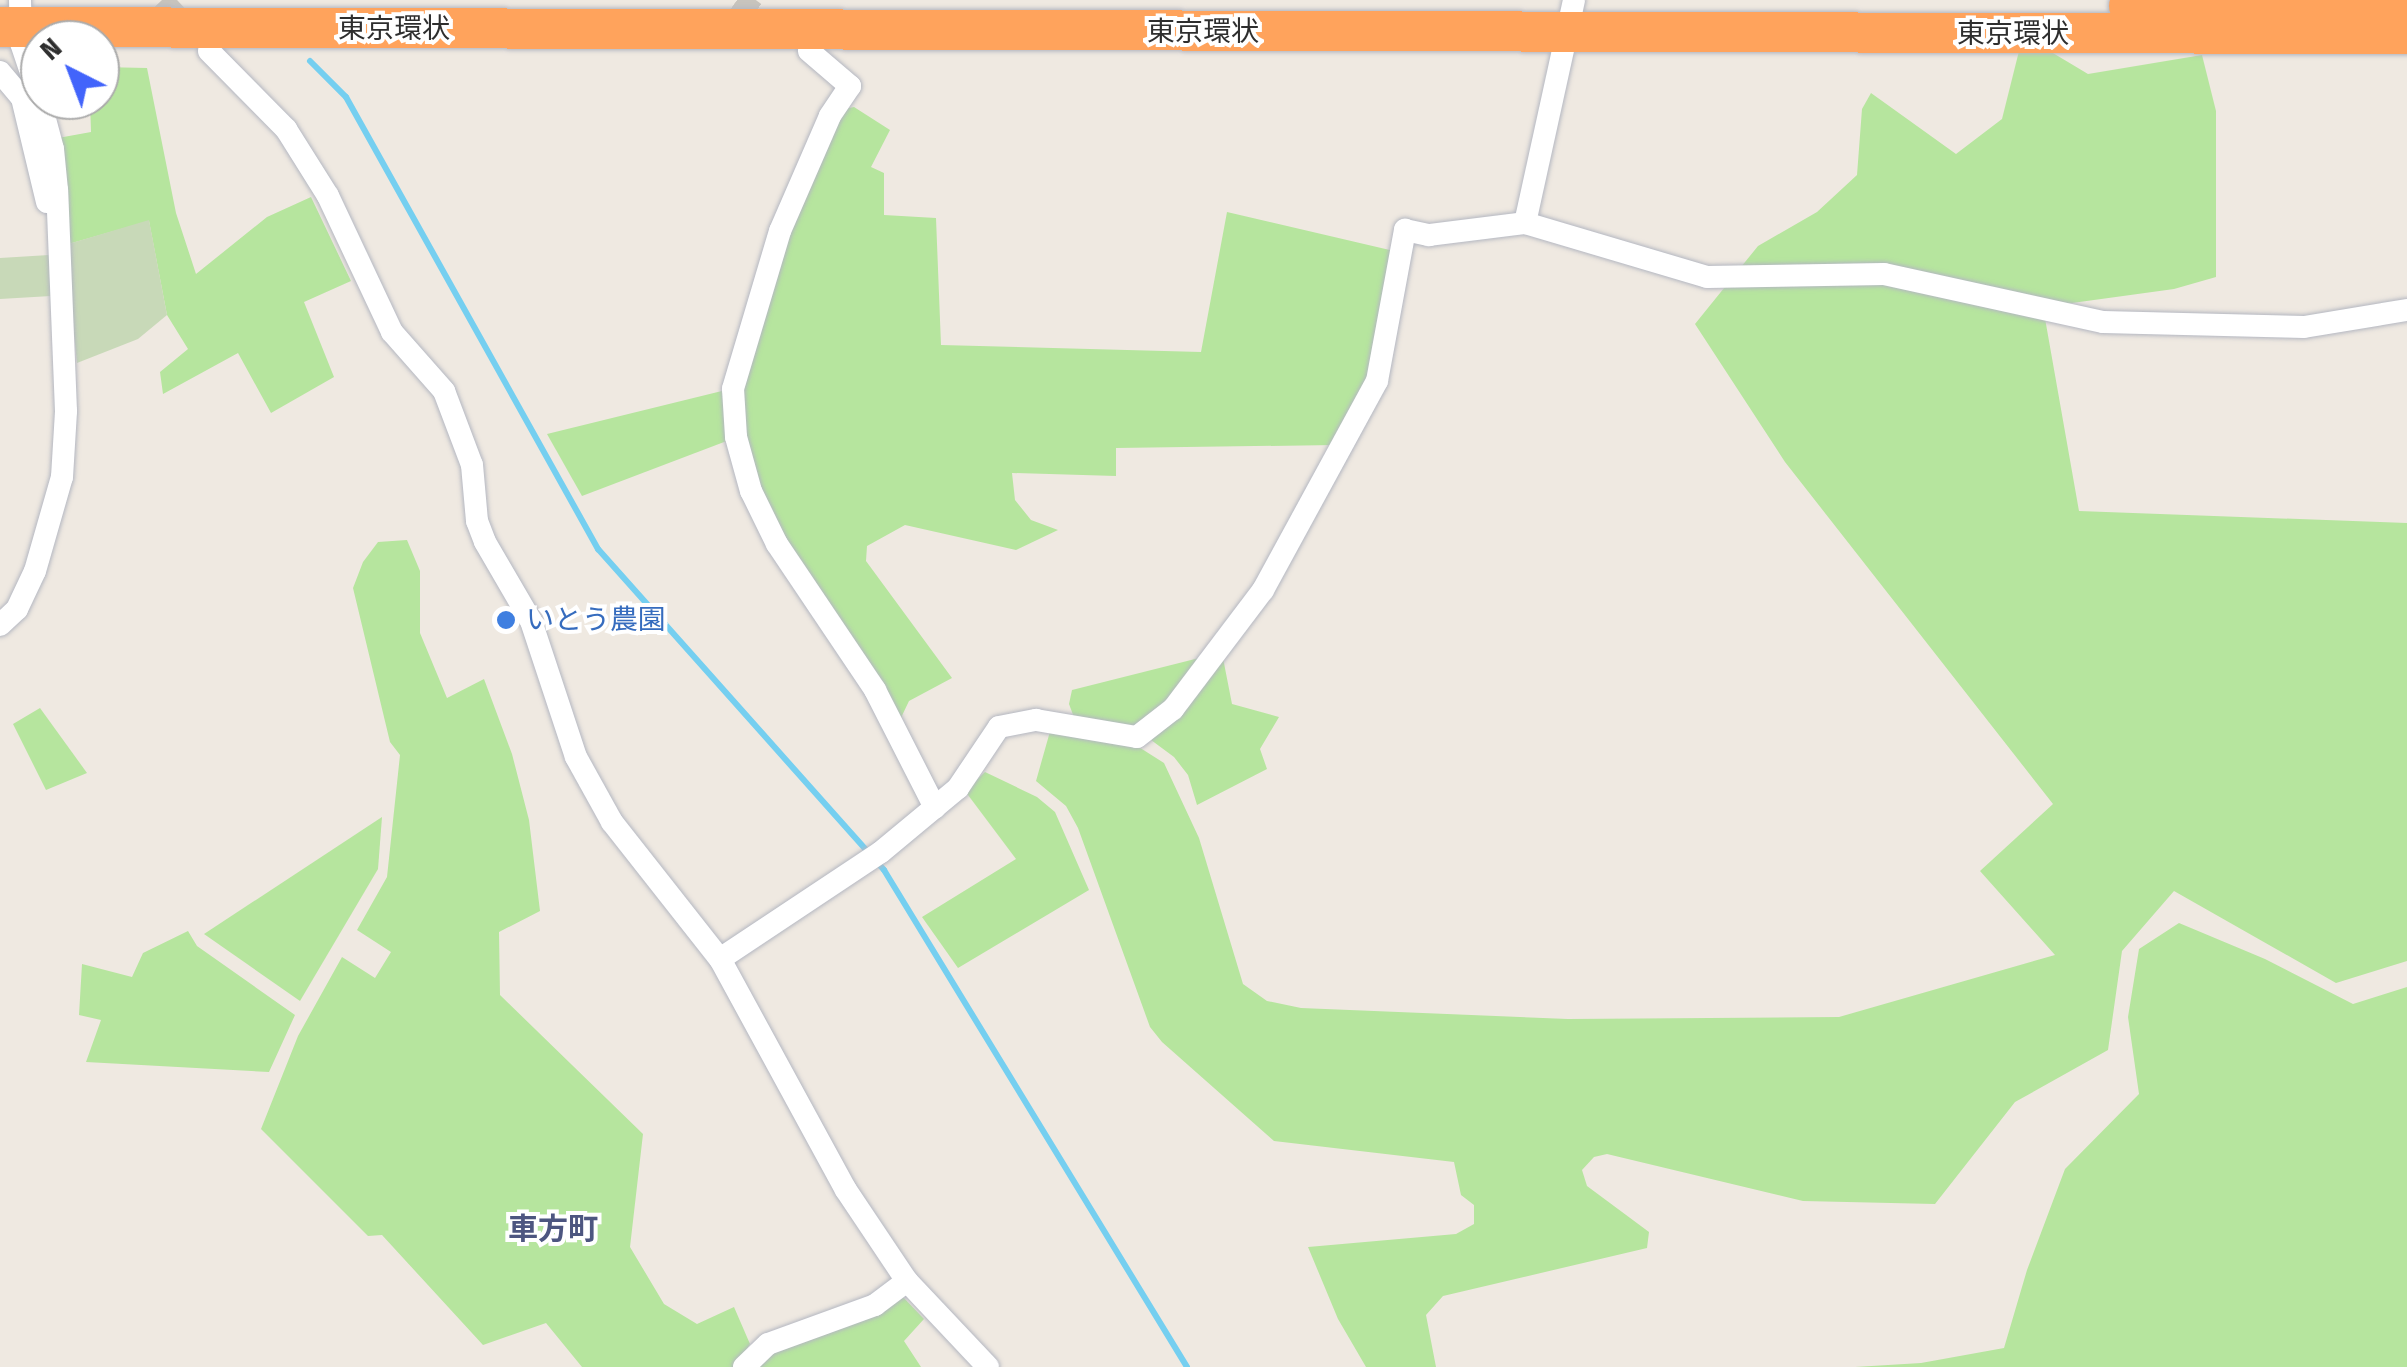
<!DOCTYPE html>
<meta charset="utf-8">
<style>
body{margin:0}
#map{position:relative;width:2407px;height:1367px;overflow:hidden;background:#efe9e1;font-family:"Fira Sans Condensed","Noto Sans JP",sans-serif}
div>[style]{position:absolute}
.green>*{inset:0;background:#b6e59e}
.cemetery>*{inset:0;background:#c8d9b8}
.stream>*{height:6px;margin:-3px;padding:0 3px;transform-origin:3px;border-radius:3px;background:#75cff0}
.street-tunnel>*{height:22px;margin-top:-11px;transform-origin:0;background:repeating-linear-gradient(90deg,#c8c4bd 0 22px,transparent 0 33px)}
.roads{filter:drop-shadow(0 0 2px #b4b7c1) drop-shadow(0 0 2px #b4b7c1)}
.street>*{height:22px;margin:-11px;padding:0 11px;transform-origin:11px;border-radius:11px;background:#fff}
.highway>*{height:40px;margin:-20px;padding:0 20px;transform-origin:20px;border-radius:20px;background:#ffa35c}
.dots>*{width:28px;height:28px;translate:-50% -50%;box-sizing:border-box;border:5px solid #fff;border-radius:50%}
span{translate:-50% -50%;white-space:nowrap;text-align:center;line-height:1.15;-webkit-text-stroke:8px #fff;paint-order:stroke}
.street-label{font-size:28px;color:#2e2e2e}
.shop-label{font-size:28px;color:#366cbe}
.left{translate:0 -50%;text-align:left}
.neighbourhood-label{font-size:30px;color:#4d5680;font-weight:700}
.north{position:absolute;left:20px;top:20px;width:100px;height:100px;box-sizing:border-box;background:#fff;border:2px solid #ababab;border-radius:50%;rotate:318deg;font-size:28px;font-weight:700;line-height:40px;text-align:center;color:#2e2e2e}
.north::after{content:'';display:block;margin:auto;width:35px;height:45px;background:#4264fb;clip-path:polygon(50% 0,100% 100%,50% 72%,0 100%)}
</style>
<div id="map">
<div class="green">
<div style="clip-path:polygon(2023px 35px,2088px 74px,2202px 55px,2216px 111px,2216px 277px,2174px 289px,2043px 307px,2079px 511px,2407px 523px,2407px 961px,2336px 983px,2174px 891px,2122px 951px,2108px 1050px,2015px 1102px,1935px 1204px,1803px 1201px,1607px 1154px,1594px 1157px,1582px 1170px,1587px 1186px,1649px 1232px,1647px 1248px,1443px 1296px,1426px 1315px,1436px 1367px,1366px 1367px,1338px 1319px,1308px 1247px,1456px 1234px,1474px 1224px,1474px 1205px,1461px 1195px,1454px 1162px,1274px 1141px,1162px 1042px,1150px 1027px,1078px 828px,1066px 806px,1036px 781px,1051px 728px,1134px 744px,1164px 763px,1199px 838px,1243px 984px,1267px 1001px,1301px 1008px,1568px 1019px,1839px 1017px,2055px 955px,1980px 871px,2053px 804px,1785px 462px,1695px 324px,1758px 246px,1817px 212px,1857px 175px,1862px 109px,1871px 93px,1956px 154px,2002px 119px)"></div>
<div style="clip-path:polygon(100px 67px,147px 68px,176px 213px,196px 274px,267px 217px,311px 197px,351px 281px,304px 302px,334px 377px,271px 413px,238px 353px,163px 394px,160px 372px,188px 349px,167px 315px,149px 221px,65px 245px,58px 138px,91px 132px,90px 100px,100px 100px)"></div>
<div style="clip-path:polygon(854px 107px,890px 130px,871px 167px,884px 173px,884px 215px,936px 218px,941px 345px,1201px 352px,1227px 212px,1394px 251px,1370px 380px,1335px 445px,1116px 448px,1116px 476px,1012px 473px,1015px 500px,1031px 520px,1058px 530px,1016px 550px,905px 525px,867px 546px,866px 561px,952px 678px,909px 701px,898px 724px,781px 539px,741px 437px,738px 387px,783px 243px,844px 109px)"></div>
<div style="clip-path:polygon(730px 389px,732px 439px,582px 496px,547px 434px)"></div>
<div style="clip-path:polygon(407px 540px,420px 571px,420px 633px,447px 698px,484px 679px,512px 754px,529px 820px,540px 911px,499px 932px,500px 995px,643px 1134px,630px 1247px,664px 1304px,697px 1324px,734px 1307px,750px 1344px,735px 1367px,582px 1367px,546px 1323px,483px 1345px,382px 1235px,368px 1236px,261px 1129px,298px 1036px,342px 957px,375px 978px,391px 952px,357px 930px,387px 877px,400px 755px,390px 742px,353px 588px,363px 562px,378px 542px)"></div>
<div style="clip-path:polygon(1222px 653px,1232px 704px,1279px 717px,1260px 749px,1267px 769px,1197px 805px,1188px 775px,1174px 757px,1147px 737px)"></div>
<div style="clip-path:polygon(1207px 656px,1166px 706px,1134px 730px,1075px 720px,1069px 704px,1072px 690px)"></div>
<div style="clip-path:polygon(40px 708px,87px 773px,46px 790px,13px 724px)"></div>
<div style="clip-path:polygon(985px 772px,1037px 797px,1055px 812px,1089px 890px,958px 968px,922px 917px,1016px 859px,965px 791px)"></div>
<div style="clip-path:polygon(382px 817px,378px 869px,300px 1001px,204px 934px)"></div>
<div style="clip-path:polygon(2179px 923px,2265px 959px,2353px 1004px,2407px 987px,2407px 1367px,1855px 1367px,1921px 1363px,2004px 1348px,2027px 1270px,2065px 1169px,2139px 1094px,2128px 1017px,2139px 949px)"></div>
<div style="clip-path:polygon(188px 931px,197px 946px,295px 1015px,269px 1072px,86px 1062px,101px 1020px,79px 1015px,82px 964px,132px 977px,143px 953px)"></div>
<div style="clip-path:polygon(902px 1296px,924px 1319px,904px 1341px,921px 1367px,754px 1367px,761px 1358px)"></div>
</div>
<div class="cemetery">
<div style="clip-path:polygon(149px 220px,167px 315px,138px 339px,77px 363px,65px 245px)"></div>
<div style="clip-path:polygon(49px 255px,51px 296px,0 299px,0 258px)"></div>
</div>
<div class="stream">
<div style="left:310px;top:61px;width:51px;rotate:45deg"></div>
<div style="left:346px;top:97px;width:518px;rotate:60.86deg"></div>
<div style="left:598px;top:549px;width:430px;rotate:48.3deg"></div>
<div style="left:884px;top:870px;width:582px;rotate:58.63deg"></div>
</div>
<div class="street-tunnel">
<div style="left:162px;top:0;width:41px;rotate:47deg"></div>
<div style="left:737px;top:0;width:44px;rotate:35.8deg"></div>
</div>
<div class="roads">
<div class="street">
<div style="left:20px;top:0;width:43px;rotate:88.7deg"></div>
<div style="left:21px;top:43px;width:59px;rotate:71.3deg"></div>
<div style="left:209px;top:51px;width:110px;rotate:45.4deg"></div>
<div style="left:286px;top:129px;width:79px;rotate:57.9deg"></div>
<div style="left:328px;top:196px;width:150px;rotate:64.8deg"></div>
<div style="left:392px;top:332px;width:79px;rotate:48.6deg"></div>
<div style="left:444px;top:391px;width:79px;rotate:69.3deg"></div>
<div style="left:472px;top:465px;width:56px;rotate:84.9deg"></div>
<div style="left:477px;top:521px;width:22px;rotate:69deg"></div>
<div style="left:485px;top:542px;width:91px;rotate:59.8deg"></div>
<div style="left:531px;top:621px;width:143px;rotate:71.7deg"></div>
<div style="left:576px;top:757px;width:74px;rotate:61deg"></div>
<div style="left:612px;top:822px;width:174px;rotate:51.8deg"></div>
<div style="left:720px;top:959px;width:263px;rotate:61.4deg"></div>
<div style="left:846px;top:1190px;width:110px;rotate:56.2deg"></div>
<div style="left:907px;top:1281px;width:118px;rotate:46.7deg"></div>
<div style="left:809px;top:51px;width:54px;rotate:40.5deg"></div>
<div style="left:850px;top:86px;width:36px;rotate:124deg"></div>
<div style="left:830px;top:116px;width:125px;rotate:113.5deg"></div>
<div style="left:780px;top:231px;width:165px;rotate:106.6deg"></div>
<div style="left:733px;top:389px;width:48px;rotate:86.4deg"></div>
<div style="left:736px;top:437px;width:56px;rotate:74.5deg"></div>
<div style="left:751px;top:491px;width:59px;rotate:63.9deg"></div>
<div style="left:777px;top:544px;width:176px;rotate:56.1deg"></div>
<div style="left:875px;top:690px;width:132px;rotate:63deg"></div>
<div style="left:0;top:72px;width:34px;rotate:50deg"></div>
<div style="left:22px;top:98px;width:107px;rotate:76.5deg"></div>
<div style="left:1525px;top:223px;width:190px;rotate:16.5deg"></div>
<div style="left:1707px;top:277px;width:177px;rotate:-1deg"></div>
<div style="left:1884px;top:274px;width:224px;rotate:12.4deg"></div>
<div style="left:2103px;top:322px;width:201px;rotate:1.4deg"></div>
<div style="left:2304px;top:327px;width:104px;rotate:-9.4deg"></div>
<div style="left:0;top:625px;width:23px;rotate:-43deg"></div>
<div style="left:17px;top:609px;width:42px;rotate:-64.7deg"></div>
<div style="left:35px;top:571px;width:98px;rotate:-74deg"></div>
<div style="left:62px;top:477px;width:66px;rotate:-86.5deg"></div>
<div style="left:66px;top:411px;width:221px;rotate:-92.3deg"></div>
<div style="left:57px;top:190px;width:41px;rotate:-95.6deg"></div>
<div style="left:53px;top:149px;width:51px;rotate:-104.9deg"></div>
<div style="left:720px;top:959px;width:193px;rotate:-33.6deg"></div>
<div style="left:881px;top:852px;width:100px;rotate:-39.7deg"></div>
<div style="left:958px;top:788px;width:73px;rotate:-56.1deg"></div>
<div style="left:999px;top:727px;width:38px;rotate:-11deg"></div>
<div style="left:1036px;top:720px;width:102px;rotate:9.6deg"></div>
<div style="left:1137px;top:737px;width:46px;rotate:-37.9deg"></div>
<div style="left:1173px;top:709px;width:149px;rotate:-52.9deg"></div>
<div style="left:1263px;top:590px;width:238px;rotate:-61.4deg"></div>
<div style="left:1377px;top:381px;width:154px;rotate:-79.5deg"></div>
<div style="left:1405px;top:230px;width:25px;rotate:12deg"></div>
<div style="left:1429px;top:235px;width:97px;rotate:-7.1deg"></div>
<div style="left:1525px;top:223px;width:228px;rotate:-77.6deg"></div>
<div style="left:744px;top:1367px;width:33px;rotate:-44deg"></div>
<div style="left:768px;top:1344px;width:114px;rotate:-20deg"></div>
<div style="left:875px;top:1305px;width:40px;rotate:-37deg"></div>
</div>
<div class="highway">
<div style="left:2129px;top:6px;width:278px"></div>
<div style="left:0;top:27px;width:2407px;rotate:0.17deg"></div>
</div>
</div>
<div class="dots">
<div style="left:506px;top:620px;background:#3f7fe0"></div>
</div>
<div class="street-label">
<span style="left:394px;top:29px">東京環状</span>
<span style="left:1203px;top:32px">東京環状</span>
<span style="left:2013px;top:34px">東京環状</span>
</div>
<div class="shop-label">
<span class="left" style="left:526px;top:620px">いとう農園</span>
</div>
<div class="neighbourhood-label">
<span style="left:553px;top:1229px">車方町</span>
</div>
<div class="north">N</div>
</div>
